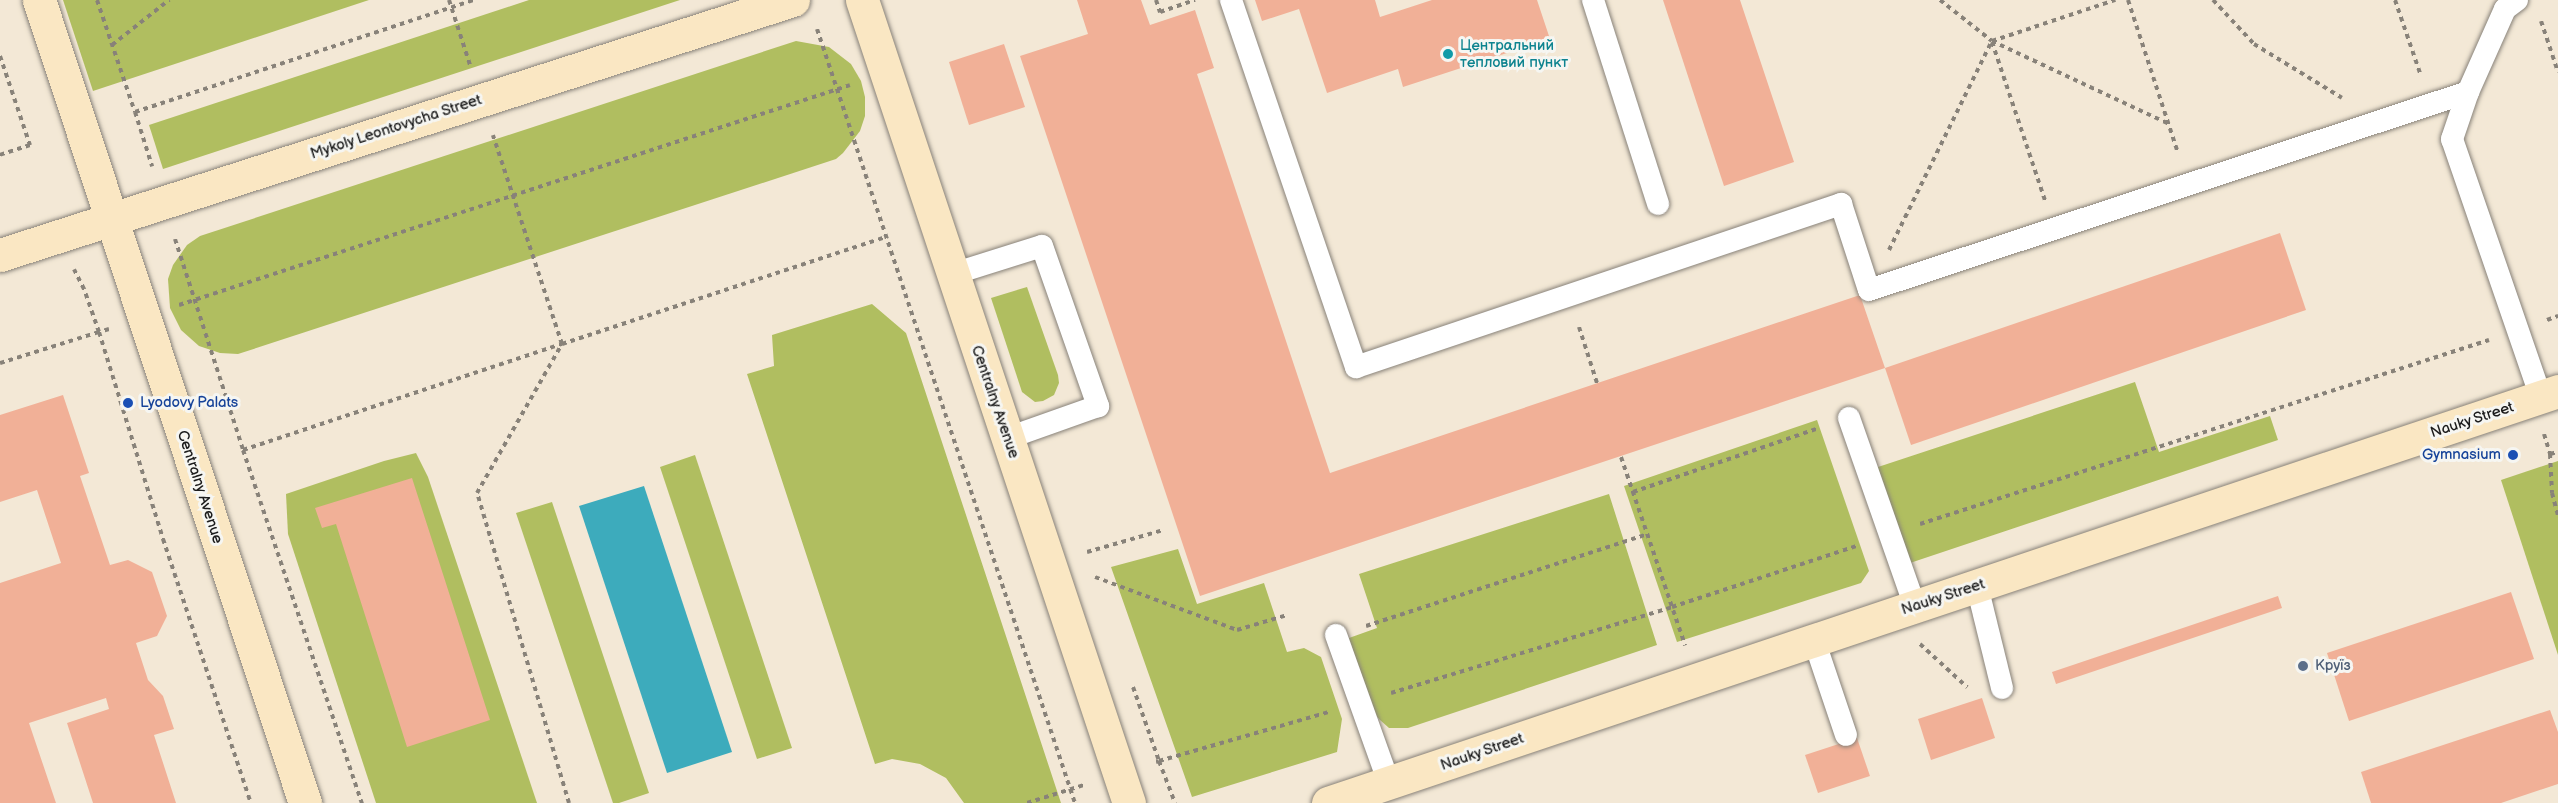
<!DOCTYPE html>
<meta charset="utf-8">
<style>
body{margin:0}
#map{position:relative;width:2558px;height:803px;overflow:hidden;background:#f3e8d6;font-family:"Balsamiq Sans",sans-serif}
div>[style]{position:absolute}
.green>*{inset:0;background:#b0be60}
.water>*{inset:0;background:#3dabbc}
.building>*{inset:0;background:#f1b097}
.path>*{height:4px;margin-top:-2px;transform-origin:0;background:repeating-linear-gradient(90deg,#888279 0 4.5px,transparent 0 9px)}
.roads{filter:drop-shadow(0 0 2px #888279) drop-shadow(0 0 2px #888279)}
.lane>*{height:22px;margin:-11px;padding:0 11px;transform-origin:11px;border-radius:11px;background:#fff}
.secondary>*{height:33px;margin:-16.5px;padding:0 16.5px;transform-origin:16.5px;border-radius:16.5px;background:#fae7c3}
.dots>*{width:16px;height:16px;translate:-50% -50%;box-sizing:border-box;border:3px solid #f6f6f2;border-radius:50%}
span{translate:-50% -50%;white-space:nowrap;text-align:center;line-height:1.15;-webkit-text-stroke:6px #f6f6f2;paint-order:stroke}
.culture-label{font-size:15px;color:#0d838f}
.left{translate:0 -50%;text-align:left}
.street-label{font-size:15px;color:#1c1c1c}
.transit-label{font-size:15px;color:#164399}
.right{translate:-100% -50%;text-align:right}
.service-label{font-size:15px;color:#4e5e75}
</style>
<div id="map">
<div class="green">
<div style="clip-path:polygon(63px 0,369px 0,93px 91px)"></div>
<div style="clip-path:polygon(529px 0,680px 0,163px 169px,149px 125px)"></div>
<div style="clip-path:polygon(796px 41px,829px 47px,851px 64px,861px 81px,865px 97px,865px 116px,860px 131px,843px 153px,836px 159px,238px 354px,220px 353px,199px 346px,181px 330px,170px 308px,168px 279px,173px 265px,187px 245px,200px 236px)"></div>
<div style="clip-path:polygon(1027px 287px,1058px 375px,1059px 383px,1054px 395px,1043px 401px,1035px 402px,1022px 392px,991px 298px)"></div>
<div style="clip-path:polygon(872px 304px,906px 333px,1061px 803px,964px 803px,946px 778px,920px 764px,892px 759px,875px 764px,747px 374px,774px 366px,772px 335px)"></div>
<div style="clip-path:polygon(2135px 382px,2159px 452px,2270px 416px,2278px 440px,1907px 564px,1875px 468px)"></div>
<div style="clip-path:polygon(1817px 420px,1869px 571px,1861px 583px,1677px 642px,1624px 486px)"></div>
<div style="clip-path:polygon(416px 453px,428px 477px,537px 803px,376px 803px,288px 534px,286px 494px,384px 461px)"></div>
<div style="clip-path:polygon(695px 455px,792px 748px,757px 759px,660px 467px)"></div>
<div style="clip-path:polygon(2558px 461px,2558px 655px,2501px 480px)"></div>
<div style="clip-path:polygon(1609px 494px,1657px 645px,1408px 728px,1389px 728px,1380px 720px,1372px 711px,1349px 638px,1377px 628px,1359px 574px)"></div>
<div style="clip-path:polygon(552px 502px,649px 793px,619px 803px,613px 803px,516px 513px)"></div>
<div style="clip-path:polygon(1178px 549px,1197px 604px,1264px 583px,1287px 652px,1304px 648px,1321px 657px,1342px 719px,1337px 752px,1192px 797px,1111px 567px)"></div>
</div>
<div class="water">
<div style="clip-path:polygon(644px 486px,732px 752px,667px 773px,579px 506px)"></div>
</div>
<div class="building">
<div style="clip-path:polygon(1077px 0,1141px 0,1150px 25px,1195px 10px,1214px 68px,1197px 74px,1330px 473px,1860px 295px,1885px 368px,1200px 596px,1020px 56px,1088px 34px)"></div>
<div style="clip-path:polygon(1255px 0,1375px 0,1380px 17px,1432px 0,1537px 0,1550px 39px,1403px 87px,1398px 69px,1327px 93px,1299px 9px,1262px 21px)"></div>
<div style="clip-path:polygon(1663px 0,1740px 0,1794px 162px,1724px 186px)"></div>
<div style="clip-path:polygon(1004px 44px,1025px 107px,969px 125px,949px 62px)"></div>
<div style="clip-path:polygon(2280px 233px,2306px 310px,1911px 445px,1885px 368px)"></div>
<div style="clip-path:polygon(63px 395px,89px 473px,80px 476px,110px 565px,128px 560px,152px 572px,167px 616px,157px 636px,136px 643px,148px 680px,163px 696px,174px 729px,154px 735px,176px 803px,93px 803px,67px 723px,109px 709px,106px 698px,29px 723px,56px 803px,0 803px,0 583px,61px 563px,37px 490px,0 502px,0 415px)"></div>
<div style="clip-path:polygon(412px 478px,490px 720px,407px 747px,336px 524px,322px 528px,315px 508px)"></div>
<div style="clip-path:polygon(2511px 592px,2534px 659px,2349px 721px,2327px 653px)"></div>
<div style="clip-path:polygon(2278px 596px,2282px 608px,2056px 684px,2052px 672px)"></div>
<div style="clip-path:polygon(1982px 698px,1995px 738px,1931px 760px,1918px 719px)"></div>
<div style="clip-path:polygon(2550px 710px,2558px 732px,2558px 784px,2501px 803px,2371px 803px,2361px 772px)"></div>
<div style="clip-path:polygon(1857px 738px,1870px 776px,1818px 793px,1805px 755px)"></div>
</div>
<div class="path">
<div style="left:97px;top:0;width:118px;rotate:71.3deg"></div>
<div style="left:135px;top:112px;width:357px;rotate:-18.3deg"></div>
<div style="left:449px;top:0;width:68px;rotate:72.1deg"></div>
<div style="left:1156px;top:0;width:13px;rotate:72deg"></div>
<div style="left:1160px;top:12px;width:37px;rotate:-19deg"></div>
<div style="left:1940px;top:0;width:66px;rotate:38.3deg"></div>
<div style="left:1992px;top:41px;width:195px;rotate:25.1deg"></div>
<div style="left:2128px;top:0;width:161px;rotate:71.9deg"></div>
<div style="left:2213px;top:0;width:60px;rotate:47deg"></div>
<div style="left:2254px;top:44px;width:103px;rotate:31.5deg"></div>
<div style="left:2395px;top:0;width:77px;rotate:71.1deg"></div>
<div style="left:2541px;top:21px;width:54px;rotate:71.6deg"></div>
<div style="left:817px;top:29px;width:816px;rotate:71.57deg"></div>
<div style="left:1992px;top:42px;width:167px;rotate:71.5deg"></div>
<div style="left:112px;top:45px;width:73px;rotate:-38.3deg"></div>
<div style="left:0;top:56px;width:94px;rotate:71.4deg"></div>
<div style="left:30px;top:145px;width:32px;rotate:162deg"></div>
<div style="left:135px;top:112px;width:57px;rotate:72.5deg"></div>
<div style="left:175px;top:239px;width:222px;rotate:72.1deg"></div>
<div style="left:243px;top:450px;width:373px;rotate:71.4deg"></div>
<div style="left:1889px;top:250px;width:233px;rotate:-63.8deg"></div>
<div style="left:1992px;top:41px;width:130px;rotate:-18.4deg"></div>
<div style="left:179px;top:305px;width:706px;rotate:-18.15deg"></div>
<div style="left:2547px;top:320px;width:12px;rotate:-20deg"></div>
<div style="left:1579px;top:327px;width:59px;rotate:72.2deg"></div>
<div style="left:109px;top:329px;width:10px;rotate:163deg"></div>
<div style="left:99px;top:332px;width:217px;rotate:72.8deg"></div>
<div style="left:163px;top:539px;width:278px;rotate:71.6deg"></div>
<div style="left:0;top:363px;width:104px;rotate:-17.4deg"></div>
<div style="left:99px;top:332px;width:46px;rotate:-109.2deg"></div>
<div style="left:84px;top:289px;width:22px;rotate:-117deg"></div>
<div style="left:2544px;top:434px;width:21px;rotate:73deg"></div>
<div style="left:2550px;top:454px;width:8px;rotate:-14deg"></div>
<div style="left:243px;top:450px;width:336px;rotate:-18.4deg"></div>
<div style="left:562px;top:344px;width:220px;rotate:-108.3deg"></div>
<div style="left:2550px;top:454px;width:39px;rotate:87deg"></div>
<div style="left:2552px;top:493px;width:24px;rotate:75deg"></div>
<div style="left:1621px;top:457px;width:199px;rotate:71.2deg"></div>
<div style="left:1633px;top:492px;width:197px;rotate:-19deg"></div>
<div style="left:1920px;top:524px;width:598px;rotate:-17.92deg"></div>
<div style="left:1087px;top:552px;width:79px;rotate:-16.1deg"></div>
<div style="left:1095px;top:577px;width:152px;rotate:20.5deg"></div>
<div style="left:1237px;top:630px;width:52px;rotate:-16.7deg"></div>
<div style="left:1366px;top:626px;width:296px;rotate:-18.1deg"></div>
<div style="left:1920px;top:644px;width:64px;rotate:42.5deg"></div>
<div style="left:1133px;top:687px;width:78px;rotate:70.6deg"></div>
<div style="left:1159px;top:761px;width:177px;rotate:-16.1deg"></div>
<div style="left:1391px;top:693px;width:294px;rotate:-17deg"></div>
<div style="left:1672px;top:607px;width:197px;rotate:-18.3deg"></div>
<div style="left:1156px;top:762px;width:3px;rotate:-18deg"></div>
<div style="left:1159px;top:761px;width:45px;rotate:69.1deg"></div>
<div style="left:569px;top:803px;width:323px;rotate:-106.5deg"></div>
<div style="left:477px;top:493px;width:172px;rotate:-60.3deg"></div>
<div style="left:562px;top:344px;width:343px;rotate:-18.3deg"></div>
<div style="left:1027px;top:803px;width:60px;rotate:-17.5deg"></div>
</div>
<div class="roads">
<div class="lane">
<div style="left:1231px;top:0;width:388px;rotate:71.2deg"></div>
<div style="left:1356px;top:367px;width:512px;rotate:-18.58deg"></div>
<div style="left:1841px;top:204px;width:90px;rotate:72deg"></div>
<div style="left:1869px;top:290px;width:631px;rotate:-18.29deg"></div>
<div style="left:1593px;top:0;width:214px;rotate:72.3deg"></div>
<div style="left:2517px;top:0;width:15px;rotate:143deg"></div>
<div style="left:2505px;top:9px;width:91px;rotate:114deg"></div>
<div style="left:2468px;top:92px;width:50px;rotate:108.8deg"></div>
<div style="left:2452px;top:139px;width:273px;rotate:71deg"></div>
<div style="left:953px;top:274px;width:93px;rotate:-17.5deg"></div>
<div style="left:1042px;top:246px;width:170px;rotate:70.7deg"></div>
<div style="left:1098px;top:406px;width:96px;rotate:160.4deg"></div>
<div style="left:1849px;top:418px;width:199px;rotate:70.7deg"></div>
<div style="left:1977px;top:586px;width:105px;rotate:76.2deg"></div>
<div style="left:1336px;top:635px;width:157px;rotate:70.3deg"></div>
<div style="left:1814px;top:640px;width:100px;rotate:71.4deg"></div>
</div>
<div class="secondary">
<div style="left:39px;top:0;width:846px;rotate:71.67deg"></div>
<div style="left:862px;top:0;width:846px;rotate:71.61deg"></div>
<div style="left:0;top:255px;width:833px;rotate:-17.83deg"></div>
<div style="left:1328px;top:803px;width:1297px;rotate:-18.52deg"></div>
</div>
</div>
<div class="dots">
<div style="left:1448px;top:54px;background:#0f9aa8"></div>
<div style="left:128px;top:403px;background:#1a4fb4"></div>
<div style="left:2513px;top:455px;background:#1a4fb4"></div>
<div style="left:2303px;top:666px;background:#5c6f8a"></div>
</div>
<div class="culture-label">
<span class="left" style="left:1460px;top:54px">Центральний<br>тепловий пункт</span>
</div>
<div class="street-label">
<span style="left:396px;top:127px;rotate:-18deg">Mykoly Leontovycha Street</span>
<span style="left:995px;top:402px;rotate:71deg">Centralny Avenue</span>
<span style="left:2472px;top:420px;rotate:-18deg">Nauky Street</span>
<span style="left:200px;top:487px;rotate:72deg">Centralny Avenue</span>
<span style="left:1943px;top:597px;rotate:-18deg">Nauky Street</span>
<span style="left:1482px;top:752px;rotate:-19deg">Nauky Street</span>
</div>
<div class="transit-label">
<span class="left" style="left:140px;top:403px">Lyodovy Palats</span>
<span class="right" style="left:2501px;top:455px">Gymnasium</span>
</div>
<div class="service-label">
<span class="left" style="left:2315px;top:666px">Круїз</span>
</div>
</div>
